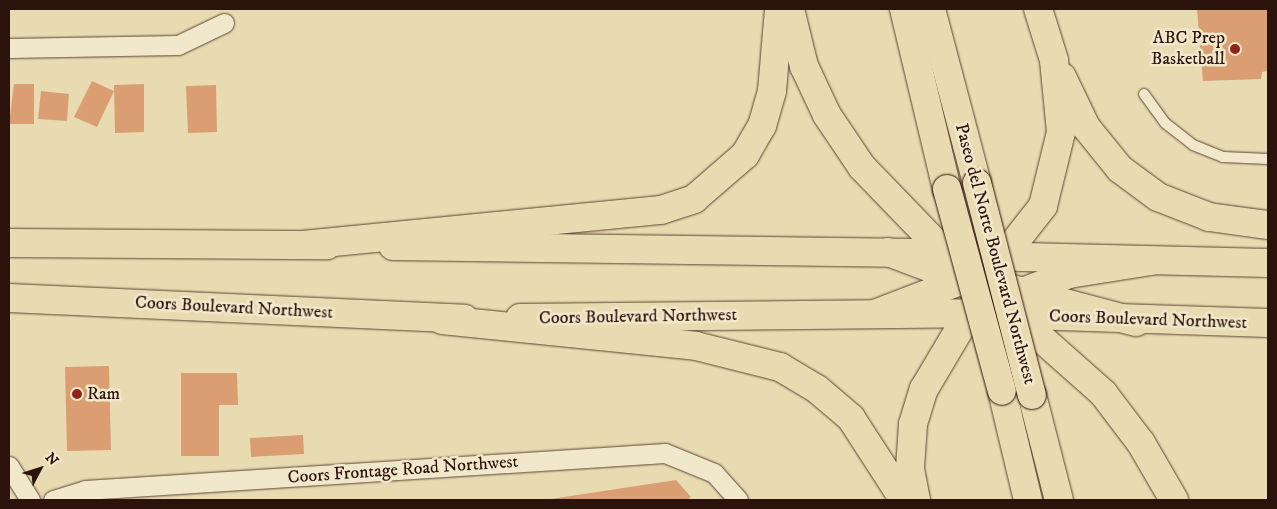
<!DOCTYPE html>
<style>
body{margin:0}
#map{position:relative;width:1277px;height:509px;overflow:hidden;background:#e9dbb1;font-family:"IM FELL DW Pica",serif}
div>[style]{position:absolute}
.building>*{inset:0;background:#da9e72}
.roads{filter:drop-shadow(0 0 1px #5a4434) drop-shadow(0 0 1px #5a4434)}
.lane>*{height:10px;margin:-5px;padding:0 5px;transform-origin:5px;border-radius:5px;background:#f1e8cc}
.street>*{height:19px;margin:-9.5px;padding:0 9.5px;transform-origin:9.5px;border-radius:9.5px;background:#f1e8cc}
.primary>*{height:28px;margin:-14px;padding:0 14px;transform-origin:14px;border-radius:14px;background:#e9dbb1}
.highway>*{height:28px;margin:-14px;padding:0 14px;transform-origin:14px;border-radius:14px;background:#e9dbb1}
.bridges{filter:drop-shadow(0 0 1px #2b120a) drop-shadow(0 0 1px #2b120a)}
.highway-bridge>*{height:28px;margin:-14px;padding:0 14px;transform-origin:14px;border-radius:14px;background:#e9dbb1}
.dots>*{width:14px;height:14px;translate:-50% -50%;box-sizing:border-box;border:2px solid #f1e8cc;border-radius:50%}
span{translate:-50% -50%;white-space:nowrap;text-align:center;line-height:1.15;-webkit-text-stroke:5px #f1e8cc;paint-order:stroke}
.poi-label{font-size:18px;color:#2b120a}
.right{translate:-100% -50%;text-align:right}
.left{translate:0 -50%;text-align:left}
.street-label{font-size:18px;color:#2b120a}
.frame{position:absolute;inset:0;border:10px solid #2b120a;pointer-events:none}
.north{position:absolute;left:15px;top:444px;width:50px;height:50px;-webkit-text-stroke:4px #f1e8cc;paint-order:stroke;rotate:50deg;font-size:14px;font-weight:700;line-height:20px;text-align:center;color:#2b120a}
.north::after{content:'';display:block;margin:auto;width:18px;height:22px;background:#2b120a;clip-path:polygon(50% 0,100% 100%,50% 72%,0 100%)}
</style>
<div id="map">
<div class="building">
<div style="clip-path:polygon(1197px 9px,1268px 9px,1268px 71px,1262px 72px,1261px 79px,1203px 81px)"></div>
<div style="clip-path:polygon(92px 81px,114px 91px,97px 127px,74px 117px)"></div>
<div style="clip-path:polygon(14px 84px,34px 84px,34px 124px,9px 124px)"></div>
<div style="clip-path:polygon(144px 84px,144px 132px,115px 133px,114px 85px)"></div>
<div style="clip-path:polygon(216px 85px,217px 132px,188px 133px,186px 86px)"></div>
<div style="clip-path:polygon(41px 91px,69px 94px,67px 121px,38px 119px)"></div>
<div style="clip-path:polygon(109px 366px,111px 450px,67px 451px,65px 367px)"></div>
<div style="clip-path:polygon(181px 373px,237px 373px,238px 405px,219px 405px,219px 456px,181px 456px)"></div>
<div style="clip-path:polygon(303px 435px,304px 454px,251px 457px,250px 438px)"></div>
<div style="clip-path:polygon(676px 480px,691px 497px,687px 500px,544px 500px)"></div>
</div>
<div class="roads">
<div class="lane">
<div style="left:1144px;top:94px;width:36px;rotate:54deg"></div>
<div style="left:1165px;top:123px;width:36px;rotate:38deg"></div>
<div style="left:1193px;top:145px;width:32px;rotate:22deg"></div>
<div style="left:1223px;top:157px;width:45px;rotate:2.5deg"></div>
</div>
<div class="street">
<div style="left:9px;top:48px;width:169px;rotate:-1deg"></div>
<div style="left:178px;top:45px;width:51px;rotate:-25.6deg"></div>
<div style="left:9px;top:466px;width:40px;rotate:58deg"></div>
<div style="left:53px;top:500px;width:34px;rotate:-17deg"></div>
<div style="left:85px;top:490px;width:581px;rotate:-3.65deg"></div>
<div style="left:665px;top:453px;width:53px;rotate:22.2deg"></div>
<div style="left:714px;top:473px;width:36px;rotate:48deg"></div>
</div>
<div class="primary">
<div style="left:9px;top:243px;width:318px;rotate:0.4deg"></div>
<div style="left:393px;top:246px;width:519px;rotate:0.77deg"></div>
<div style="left:983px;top:256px;width:285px;rotate:1.4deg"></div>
<div style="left:9px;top:298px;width:456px;rotate:2.6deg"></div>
<div style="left:520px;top:318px;width:449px;rotate:-0.6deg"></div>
<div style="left:969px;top:313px;width:299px;rotate:1.9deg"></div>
</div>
<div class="highway">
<div style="left:790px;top:9px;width:59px;rotate:76.2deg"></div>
<div style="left:804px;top:66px;width:54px;rotate:64.9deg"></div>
<div style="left:827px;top:115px;width:63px;rotate:56.1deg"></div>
<div style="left:862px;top:167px;width:121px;rotate:46deg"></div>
<div style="left:946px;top:254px;width:60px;rotate:31.3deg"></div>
<div style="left:997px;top:285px;width:144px;rotate:14.9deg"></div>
<div style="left:904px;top:9px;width:185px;rotate:76.6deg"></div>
<div style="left:931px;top:9px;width:180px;rotate:75.2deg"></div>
<div style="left:1062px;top:77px;width:55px;rotate:64.4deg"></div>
<div style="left:1086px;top:127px;width:54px;rotate:51deg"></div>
<div style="left:1120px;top:169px;width:47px;rotate:36.4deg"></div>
<div style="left:1158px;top:197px;width:55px;rotate:21.4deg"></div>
<div style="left:1209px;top:217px;width:60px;rotate:7.7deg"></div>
<div style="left:303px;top:245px;width:360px;rotate:-5.6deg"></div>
<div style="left:661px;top:210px;width:35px;rotate:-18deg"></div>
<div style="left:694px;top:199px;width:67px;rotate:-40.8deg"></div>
<div style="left:745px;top:155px;width:34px;rotate:-60deg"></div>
<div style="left:762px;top:126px;width:36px;rotate:-74deg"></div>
<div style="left:772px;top:91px;width:82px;rotate:-85.1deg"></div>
<div style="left:888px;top:252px;width:79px;rotate:20.7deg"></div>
<div style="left:962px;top:280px;width:64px;rotate:33.4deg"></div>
<div style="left:1015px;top:315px;width:118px;rotate:41.6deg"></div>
<div style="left:1103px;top:393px;width:63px;rotate:52.8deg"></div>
<div style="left:1141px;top:443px;width:66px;rotate:59.9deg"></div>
<div style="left:877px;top:313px;width:106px;rotate:-21deg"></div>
<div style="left:976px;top:275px;width:32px;rotate:-34deg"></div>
<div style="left:1003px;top:257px;width:65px;rotate:-51.9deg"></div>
<div style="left:1043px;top:206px;width:76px;rotate:-76.3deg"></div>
<div style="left:1061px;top:132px;width:72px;rotate:-95.6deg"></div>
<div style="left:1054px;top:60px;width:53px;rotate:-107.4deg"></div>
<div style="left:442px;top:320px;width:255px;rotate:5.8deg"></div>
<div style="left:696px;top:346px;width:87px;rotate:14deg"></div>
<div style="left:780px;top:367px;width:43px;rotate:30.7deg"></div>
<div style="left:817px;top:389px;width:45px;rotate:40.5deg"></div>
<div style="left:851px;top:418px;width:98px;rotate:57.1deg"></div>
<div style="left:1002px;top:391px;width:112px;rotate:76.6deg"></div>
<div style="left:1032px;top:395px;width:108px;rotate:75.6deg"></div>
<div style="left:916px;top:500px;width:33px;rotate:-101deg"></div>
<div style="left:910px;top:468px;width:44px;rotate:-86.1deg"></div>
<div style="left:913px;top:424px;width:37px;rotate:-73deg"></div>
<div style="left:924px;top:389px;width:88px;rotate:-59.4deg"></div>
<div style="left:969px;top:313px;width:107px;rotate:-21.3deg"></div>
<div style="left:1069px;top:274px;width:83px;rotate:-9deg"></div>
</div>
</div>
<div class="bridges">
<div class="highway-bridge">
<div style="left:977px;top:183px;width:219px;rotate:75.5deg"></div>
<div style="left:947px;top:189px;width:209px;rotate:74.8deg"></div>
</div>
</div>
<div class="dots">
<div style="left:1235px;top:49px;background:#8f2418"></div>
<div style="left:77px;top:394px;background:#8f2418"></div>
</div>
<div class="poi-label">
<span class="right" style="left:1225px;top:49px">ABC Prep<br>Basketball</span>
<span class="left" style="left:87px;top:394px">Ram</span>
</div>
<div class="street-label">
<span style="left:995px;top:254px;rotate:75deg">Paseo del Norte Boulevard Northwest</span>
<span style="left:234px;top:308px;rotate:3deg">Coors Boulevard Northwest</span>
<span style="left:638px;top:317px;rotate:-1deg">Coors Boulevard Northwest</span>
<span style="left:1148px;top:320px;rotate:2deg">Coors Boulevard Northwest</span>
<span style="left:403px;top:470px;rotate:-4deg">Coors Frontage Road Northwest</span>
</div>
<div class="frame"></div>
<div class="north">N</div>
</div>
